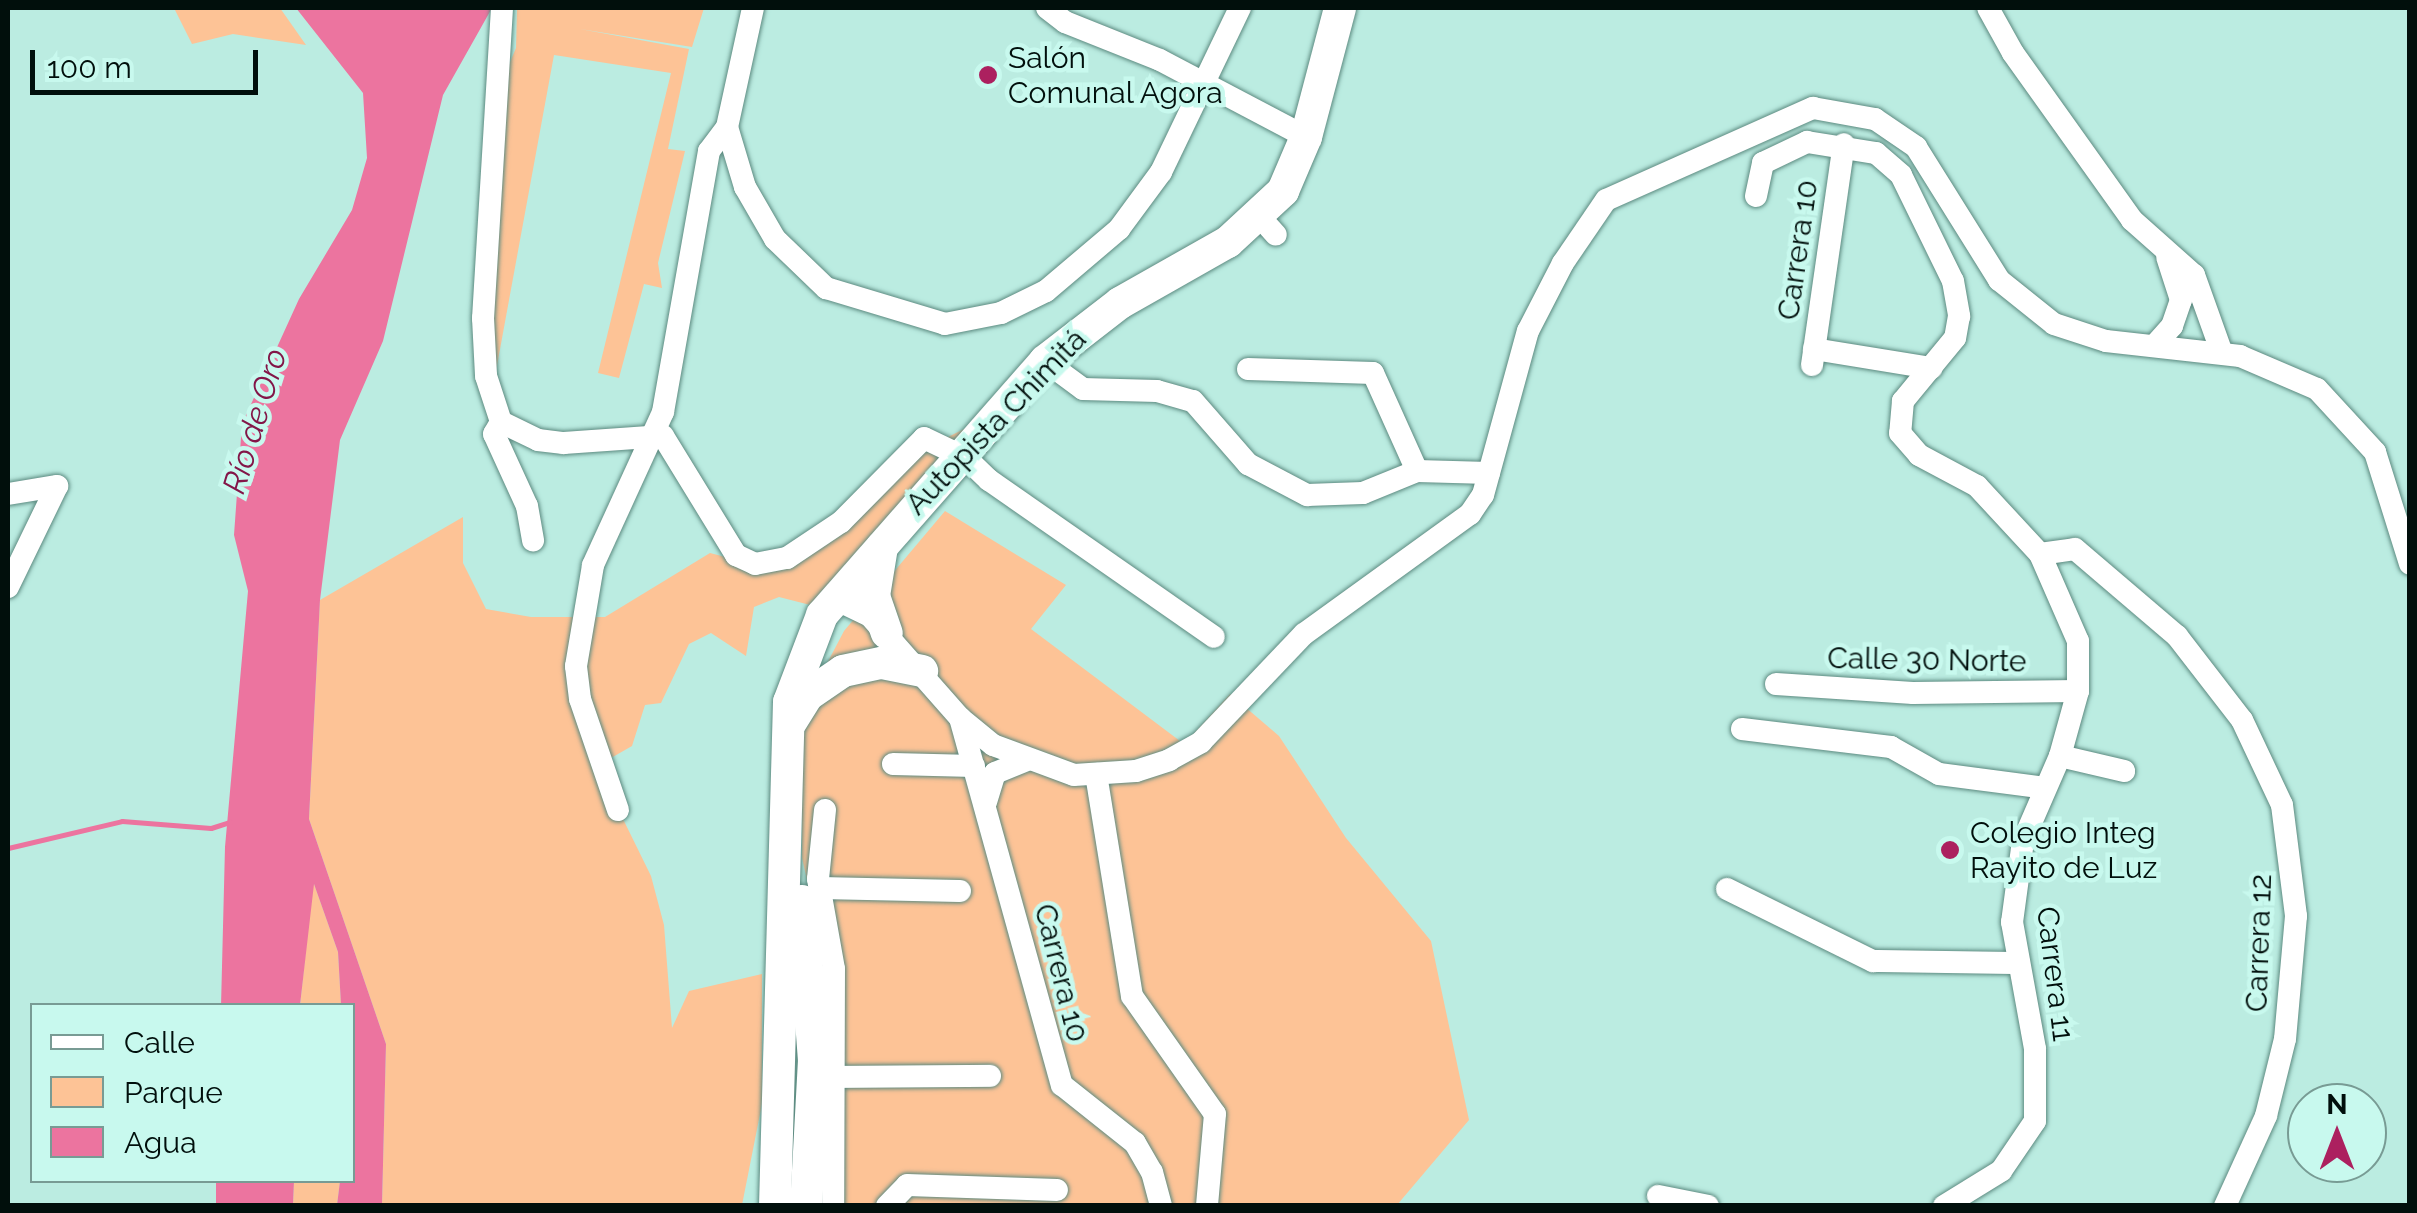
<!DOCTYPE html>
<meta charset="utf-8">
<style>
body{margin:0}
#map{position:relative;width:2417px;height:1213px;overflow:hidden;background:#bbece1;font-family:Raleway,sans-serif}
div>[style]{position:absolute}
.green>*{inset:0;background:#fdc396}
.water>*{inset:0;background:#ec749f}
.stream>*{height:5px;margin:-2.5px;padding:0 2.5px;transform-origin:2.5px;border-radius:2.5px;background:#ec749f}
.roads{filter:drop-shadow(0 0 2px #5c8a80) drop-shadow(0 0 2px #5c8a80)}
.minor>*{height:22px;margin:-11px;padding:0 11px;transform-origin:11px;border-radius:11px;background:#fff}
.highway>*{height:32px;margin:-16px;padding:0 16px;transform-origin:16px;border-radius:16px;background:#fff}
.dots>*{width:28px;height:28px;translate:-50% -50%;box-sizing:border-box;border:5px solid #c8f9ee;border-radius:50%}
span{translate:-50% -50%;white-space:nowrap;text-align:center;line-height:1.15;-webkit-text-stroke:9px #c8f9ee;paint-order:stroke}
.poi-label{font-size:30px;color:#010f0c}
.left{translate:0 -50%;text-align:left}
.street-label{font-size:30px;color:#010f0c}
.water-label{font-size:32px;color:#831648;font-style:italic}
.frame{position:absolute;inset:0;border:10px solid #010f0c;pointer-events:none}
.legend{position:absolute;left:30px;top:1003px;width:325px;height:180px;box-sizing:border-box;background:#c8f9ee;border:2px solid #789b94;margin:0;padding:12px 18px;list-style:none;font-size:30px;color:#010f0c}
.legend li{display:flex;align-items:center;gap:20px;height:50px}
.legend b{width:50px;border:2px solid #789b94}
.north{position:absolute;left:2287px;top:1083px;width:100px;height:100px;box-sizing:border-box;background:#c8f9ee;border:2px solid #789b94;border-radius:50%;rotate:0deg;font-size:28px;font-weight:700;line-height:40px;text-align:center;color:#010f0c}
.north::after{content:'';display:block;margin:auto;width:35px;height:45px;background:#ac205f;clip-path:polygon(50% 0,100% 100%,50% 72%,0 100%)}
.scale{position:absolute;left:30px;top:50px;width:228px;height:45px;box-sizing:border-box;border:5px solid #010f0c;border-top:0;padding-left:12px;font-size:30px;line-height:35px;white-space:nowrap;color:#010f0c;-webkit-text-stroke:8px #c8f9ee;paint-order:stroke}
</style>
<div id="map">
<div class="green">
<div style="clip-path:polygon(174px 8px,280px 8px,306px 45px,233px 34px,192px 44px)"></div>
<div style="clip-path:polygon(517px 8px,704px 8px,692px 47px,580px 29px,689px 49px,668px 149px,685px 151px,658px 263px,662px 288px,644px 284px,619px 378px,598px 373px,671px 73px,554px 55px,487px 420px,507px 69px,516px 48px)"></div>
<div style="clip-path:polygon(966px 428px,818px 607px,779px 597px,754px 607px,746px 656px,711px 633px,689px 644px,661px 703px,645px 705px,632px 746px,597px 766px,651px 876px,664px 925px,672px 1028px,689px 991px,762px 974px,762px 1104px,742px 1205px,382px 1205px,386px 1044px,309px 819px,320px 600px,463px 517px,463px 563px,486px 609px,531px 617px,605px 617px,710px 553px,775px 570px,906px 458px)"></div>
<div style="clip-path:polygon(945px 511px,1066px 585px,1031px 629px,1184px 744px,1230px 694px,1279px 736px,1346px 838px,1431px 941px,1469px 1120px,1397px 1205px,829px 1205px,828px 972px,802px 858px,802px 711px,844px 631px)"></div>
<div style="clip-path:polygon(313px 881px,338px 952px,341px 1005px,300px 1006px)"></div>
<div style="clip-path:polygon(294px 1181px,340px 1181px,337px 1205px,293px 1206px)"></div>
</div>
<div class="water">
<div style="clip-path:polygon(296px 8px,492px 8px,443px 95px,383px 341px,340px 440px,320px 600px,309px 819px,386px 1044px,382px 1205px,337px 1205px,340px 1181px,352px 1180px,352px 1006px,341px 1005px,338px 952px,314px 884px,300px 1005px,221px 1006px,225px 847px,248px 591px,234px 535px,242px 424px,299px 299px,352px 210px,367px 158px,363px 93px)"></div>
<div style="clip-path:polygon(216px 1181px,294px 1181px,293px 1205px,216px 1205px)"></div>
</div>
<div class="stream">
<div style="left:8px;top:848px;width:117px;rotate:-13.3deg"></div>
<div style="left:122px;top:821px;width:89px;rotate:4.5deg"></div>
<div style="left:211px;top:828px;width:20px;rotate:-18deg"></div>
</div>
<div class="roads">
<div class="minor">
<div style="left:502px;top:8px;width:311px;rotate:93.5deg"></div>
<div style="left:483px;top:318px;width:58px;rotate:87deg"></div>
<div style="left:486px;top:376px;width:48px;rotate:71.9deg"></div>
<div style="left:501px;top:422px;width:14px;rotate:120deg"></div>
<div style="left:494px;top:434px;width:79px;rotate:65.4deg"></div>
<div style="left:527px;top:506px;width:35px;rotate:80deg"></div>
<div style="left:753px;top:8px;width:122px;rotate:102.3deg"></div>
<div style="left:727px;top:127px;width:63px;rotate:73.3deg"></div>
<div style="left:745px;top:187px;width:60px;rotate:60deg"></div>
<div style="left:775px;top:239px;width:71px;rotate:43.9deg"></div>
<div style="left:826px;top:288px;width:124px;rotate:16.8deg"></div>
<div style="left:945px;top:324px;width:57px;rotate:-11.1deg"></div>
<div style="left:1001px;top:313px;width:50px;rotate:-26.1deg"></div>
<div style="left:1046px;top:291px;width:96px;rotate:-40.3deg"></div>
<div style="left:1119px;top:229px;width:71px;rotate:-53.6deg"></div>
<div style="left:1161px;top:172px;width:182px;rotate:-64.3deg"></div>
<div style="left:1047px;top:8px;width:23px;rotate:38deg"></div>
<div style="left:1065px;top:22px;width:102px;rotate:21.8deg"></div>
<div style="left:1160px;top:60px;width:165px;rotate:27.8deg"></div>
<div style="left:1988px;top:8px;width:51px;rotate:60.9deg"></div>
<div style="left:2013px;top:53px;width:205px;rotate:54.5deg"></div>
<div style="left:2132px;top:220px;width:83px;rotate:41.6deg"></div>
<div style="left:2194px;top:275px;width:83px;rotate:70.3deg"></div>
<div style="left:1756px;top:196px;width:34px;rotate:-78deg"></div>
<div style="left:1763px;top:163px;width:49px;rotate:-25.5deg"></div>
<div style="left:1807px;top:142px;width:70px;rotate:9.1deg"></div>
<div style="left:1876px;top:153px;width:33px;rotate:41deg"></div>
<div style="left:1901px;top:175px;width:118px;rotate:63.9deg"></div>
<div style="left:1953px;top:281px;width:36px;rotate:80deg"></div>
<div style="left:1959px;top:316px;width:22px;rotate:100deg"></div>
<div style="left:1955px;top:338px;width:82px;rotate:129.5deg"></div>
<div style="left:1903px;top:401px;width:32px;rotate:95deg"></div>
<div style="left:1900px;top:433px;width:29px;rotate:49deg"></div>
<div style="left:1919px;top:455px;width:66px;rotate:28.1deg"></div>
<div style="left:1977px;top:486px;width:93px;rotate:47.2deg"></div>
<div style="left:2040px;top:554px;width:95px;rotate:66.4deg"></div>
<div style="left:2078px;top:641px;width:50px;rotate:90deg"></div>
<div style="left:2078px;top:691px;width:67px;rotate:105.5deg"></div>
<div style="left:2060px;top:756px;width:93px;rotate:113.5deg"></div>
<div style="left:2023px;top:841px;width:82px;rotate:97.7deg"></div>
<div style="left:2012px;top:922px;width:129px;rotate:79.7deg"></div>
<div style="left:2035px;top:1049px;width:72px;rotate:90deg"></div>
<div style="left:2035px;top:1121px;width:60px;rotate:124.2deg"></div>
<div style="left:2001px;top:1171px;width:67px;rotate:148.4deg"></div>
<div style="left:1259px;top:216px;width:25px;rotate:48deg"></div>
<div style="left:2154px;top:346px;width:27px;rotate:-48deg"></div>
<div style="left:2172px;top:326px;width:28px;rotate:-71deg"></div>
<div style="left:2181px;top:300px;width:45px;rotate:-108deg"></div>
<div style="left:1814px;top:349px;width:119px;rotate:9.2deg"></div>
<div style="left:1045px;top:361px;width:47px;rotate:36.4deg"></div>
<div style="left:1083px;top:389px;width:74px;rotate:1.5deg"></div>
<div style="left:1157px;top:391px;width:37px;rotate:16deg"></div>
<div style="left:1193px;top:401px;width:84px;rotate:48.9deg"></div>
<div style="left:1248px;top:464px;width:67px;rotate:27.7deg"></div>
<div style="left:1307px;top:495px;width:56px;rotate:-2deg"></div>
<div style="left:1363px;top:493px;width:58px;rotate:-22.2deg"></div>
<div style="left:1417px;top:471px;width:72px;rotate:1.6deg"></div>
<div style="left:1812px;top:365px;width:223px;rotate:-81.8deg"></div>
<div style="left:1248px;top:369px;width:125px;rotate:1.8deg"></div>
<div style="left:1373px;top:373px;width:107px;rotate:65.8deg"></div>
<div style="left:501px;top:422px;width:41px;rotate:25.9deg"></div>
<div style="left:538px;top:440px;width:26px;rotate:7deg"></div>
<div style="left:564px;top:443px;width:99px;rotate:-4deg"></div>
<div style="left:663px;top:436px;width:140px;rotate:58.5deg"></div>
<div style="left:736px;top:555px;width:21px;rotate:25deg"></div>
<div style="left:755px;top:564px;width:33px;rotate:-11deg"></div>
<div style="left:787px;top:558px;width:65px;rotate:-33.7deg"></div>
<div style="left:841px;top:522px;width:118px;rotate:-45.3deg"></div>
<div style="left:924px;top:438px;width:47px;rotate:25.5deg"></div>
<div style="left:966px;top:458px;width:32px;rotate:44deg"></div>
<div style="left:989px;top:480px;width:274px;rotate:34.9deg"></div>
<div style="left:8px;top:494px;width:50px;rotate:-9.3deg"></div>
<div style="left:2040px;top:554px;width:35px;rotate:-8deg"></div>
<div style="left:2075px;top:549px;width:134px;rotate:40.5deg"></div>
<div style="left:2177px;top:636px;width:106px;rotate:52.3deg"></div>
<div style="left:2242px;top:720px;width:94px;rotate:64.8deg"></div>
<div style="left:2282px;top:805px;width:112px;rotate:82.8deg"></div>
<div style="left:2296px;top:916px;width:123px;rotate:95.1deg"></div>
<div style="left:2285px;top:1039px;width:79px;rotate:103.9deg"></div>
<div style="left:2266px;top:1116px;width:99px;rotate:114.5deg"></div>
<div style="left:8px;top:587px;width:112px;rotate:-64.1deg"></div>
<div style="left:833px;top:598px;width:41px;rotate:25.9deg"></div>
<div style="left:870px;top:616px;width:136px;rotate:48.6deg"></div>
<div style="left:960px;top:718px;width:43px;rotate:39.3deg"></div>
<div style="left:993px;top:745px;width:86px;rotate:20.3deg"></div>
<div style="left:1074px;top:775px;width:62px;rotate:-3.7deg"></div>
<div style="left:1136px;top:771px;width:35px;rotate:-18deg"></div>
<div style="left:1169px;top:760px;width:37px;rotate:-29deg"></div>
<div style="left:1201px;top:742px;width:149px;rotate:-46.4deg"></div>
<div style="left:1304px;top:634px;width:205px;rotate:-35.9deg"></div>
<div style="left:1470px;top:514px;width:23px;rotate:-56deg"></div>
<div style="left:1483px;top:495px;width:170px;rotate:-74.7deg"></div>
<div style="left:1528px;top:331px;width:76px;rotate:-62.8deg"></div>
<div style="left:1563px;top:263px;width:76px;rotate:-55.7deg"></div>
<div style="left:1606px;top:200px;width:227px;rotate:-24deg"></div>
<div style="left:1813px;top:108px;width:63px;rotate:10.1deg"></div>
<div style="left:1875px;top:119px;width:50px;rotate:34.3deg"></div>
<div style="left:1916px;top:147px;width:157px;rotate:58deg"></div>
<div style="left:1999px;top:280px;width:70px;rotate:38.7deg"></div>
<div style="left:2054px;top:324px;width:55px;rotate:18.1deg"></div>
<div style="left:2106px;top:341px;width:135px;rotate:6.4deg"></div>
<div style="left:2240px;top:356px;width:84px;rotate:23.2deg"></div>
<div style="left:2317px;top:389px;width:86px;rotate:47.4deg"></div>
<div style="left:2375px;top:452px;width:117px;rotate:72.6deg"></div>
<div style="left:1776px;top:684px;width:137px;rotate:3.8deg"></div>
<div style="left:1913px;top:693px;width:165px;rotate:-0.7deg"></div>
<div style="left:960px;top:718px;width:381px;rotate:74.5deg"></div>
<div style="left:1062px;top:1085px;width:93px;rotate:38.5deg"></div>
<div style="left:1135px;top:1143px;width:34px;rotate:60deg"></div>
<div style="left:1152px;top:1172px;width:35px;rotate:75deg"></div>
<div style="left:1742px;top:729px;width:150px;rotate:6.9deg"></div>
<div style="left:1891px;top:747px;width:55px;rotate:29.4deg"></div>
<div style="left:1939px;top:774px;width:107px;rotate:7.5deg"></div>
<div style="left:2060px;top:756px;width:66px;rotate:13.2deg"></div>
<div style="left:893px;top:764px;width:81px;rotate:1.4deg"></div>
<div style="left:1096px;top:774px;width:225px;rotate:80.8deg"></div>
<div style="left:1132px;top:996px;width:144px;rotate:54.9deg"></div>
<div style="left:1215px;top:1114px;width:92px;rotate:95deg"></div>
<div style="left:986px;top:802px;width:30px;rotate:-73deg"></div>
<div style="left:995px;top:773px;width:35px;rotate:-22deg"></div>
<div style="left:618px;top:810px;width:117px;rotate:-108.9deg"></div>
<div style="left:580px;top:699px;width:33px;rotate:-97deg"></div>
<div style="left:576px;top:666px;width:102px;rotate:-80.4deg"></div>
<div style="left:593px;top:565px;width:168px;rotate:-65.4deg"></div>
<div style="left:663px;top:412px;width:265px;rotate:-80deg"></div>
<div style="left:709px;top:151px;width:30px;rotate:-53deg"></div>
<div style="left:825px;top:810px;width:69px;rotate:95.8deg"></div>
<div style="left:818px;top:879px;width:91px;rotate:79.9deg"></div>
<div style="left:834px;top:969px;width:237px;rotate:90.2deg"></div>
<div style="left:820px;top:888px;width:140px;rotate:1.2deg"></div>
<div style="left:1727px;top:889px;width:163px;rotate:26.3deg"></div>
<div style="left:1873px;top:961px;width:146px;rotate:0.8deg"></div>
<div style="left:838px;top:1077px;width:152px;rotate:-0.4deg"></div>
<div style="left:1658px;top:1196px;width:51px;rotate:11.3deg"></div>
<div style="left:887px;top:1206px;width:29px;rotate:-46deg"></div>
<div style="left:907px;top:1185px;width:150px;rotate:1.9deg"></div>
</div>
<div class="highway">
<div style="left:882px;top:547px;width:50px;rotate:99.3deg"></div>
<div style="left:874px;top:596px;width:39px;rotate:71deg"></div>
<div style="left:791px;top:722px;width:32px;rotate:-58deg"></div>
<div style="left:808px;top:695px;width:42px;rotate:-34.4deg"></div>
<div style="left:843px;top:671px;width:40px;rotate:-12deg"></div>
<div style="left:882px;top:663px;width:41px;rotate:11.3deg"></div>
<div style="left:802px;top:901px;width:159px;rotate:85.7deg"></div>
<div style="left:814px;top:1060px;width:146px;rotate:93.1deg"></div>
<div style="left:775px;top:1206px;width:504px;rotate:-88.41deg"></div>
<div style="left:789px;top:702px;width:93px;rotate:-69.2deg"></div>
<div style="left:822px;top:615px;width:338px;rotate:-48.7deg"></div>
<div style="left:1045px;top:361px;width:95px;rotate:-37.7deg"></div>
<div style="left:1120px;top:303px;width:124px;rotate:-29.5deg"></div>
<div style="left:1228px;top:242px;width:75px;rotate:-42.8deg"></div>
<div style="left:1283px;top:191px;width:59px;rotate:-66.9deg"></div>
<div style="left:1306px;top:137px;width:133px;rotate:-75.2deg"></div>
</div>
</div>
<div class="dots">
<div style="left:988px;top:75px;background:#ac205f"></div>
<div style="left:1950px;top:850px;background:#ac205f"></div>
</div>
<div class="poi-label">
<span class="left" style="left:1008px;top:75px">Salón<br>Comunal Agora</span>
<span class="left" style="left:1970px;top:850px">Colegio Integ<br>Rayito de Luz</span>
</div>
<div class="street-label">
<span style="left:1798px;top:250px;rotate:-82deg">Carrera 10</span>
<span style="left:996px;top:422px;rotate:-46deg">Autopista Chimitá</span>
<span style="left:1927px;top:660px;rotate:1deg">Calle 30 Norte</span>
<span style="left:2259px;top:943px;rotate:-88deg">Carrera 12</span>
<span style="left:1061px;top:973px;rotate:76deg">Carrera 10</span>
<span style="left:2055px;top:974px;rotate:83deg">Carrera 11</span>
</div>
<div class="water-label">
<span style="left:255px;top:421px;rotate:-73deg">Río de Oro</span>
</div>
<div class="frame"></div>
<ul class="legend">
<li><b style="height:12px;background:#fff"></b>Calle</li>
<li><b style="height:28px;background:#fdc396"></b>Parque</li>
<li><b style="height:28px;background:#ec749f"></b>Agua</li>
</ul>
<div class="north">N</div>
<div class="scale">100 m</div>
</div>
